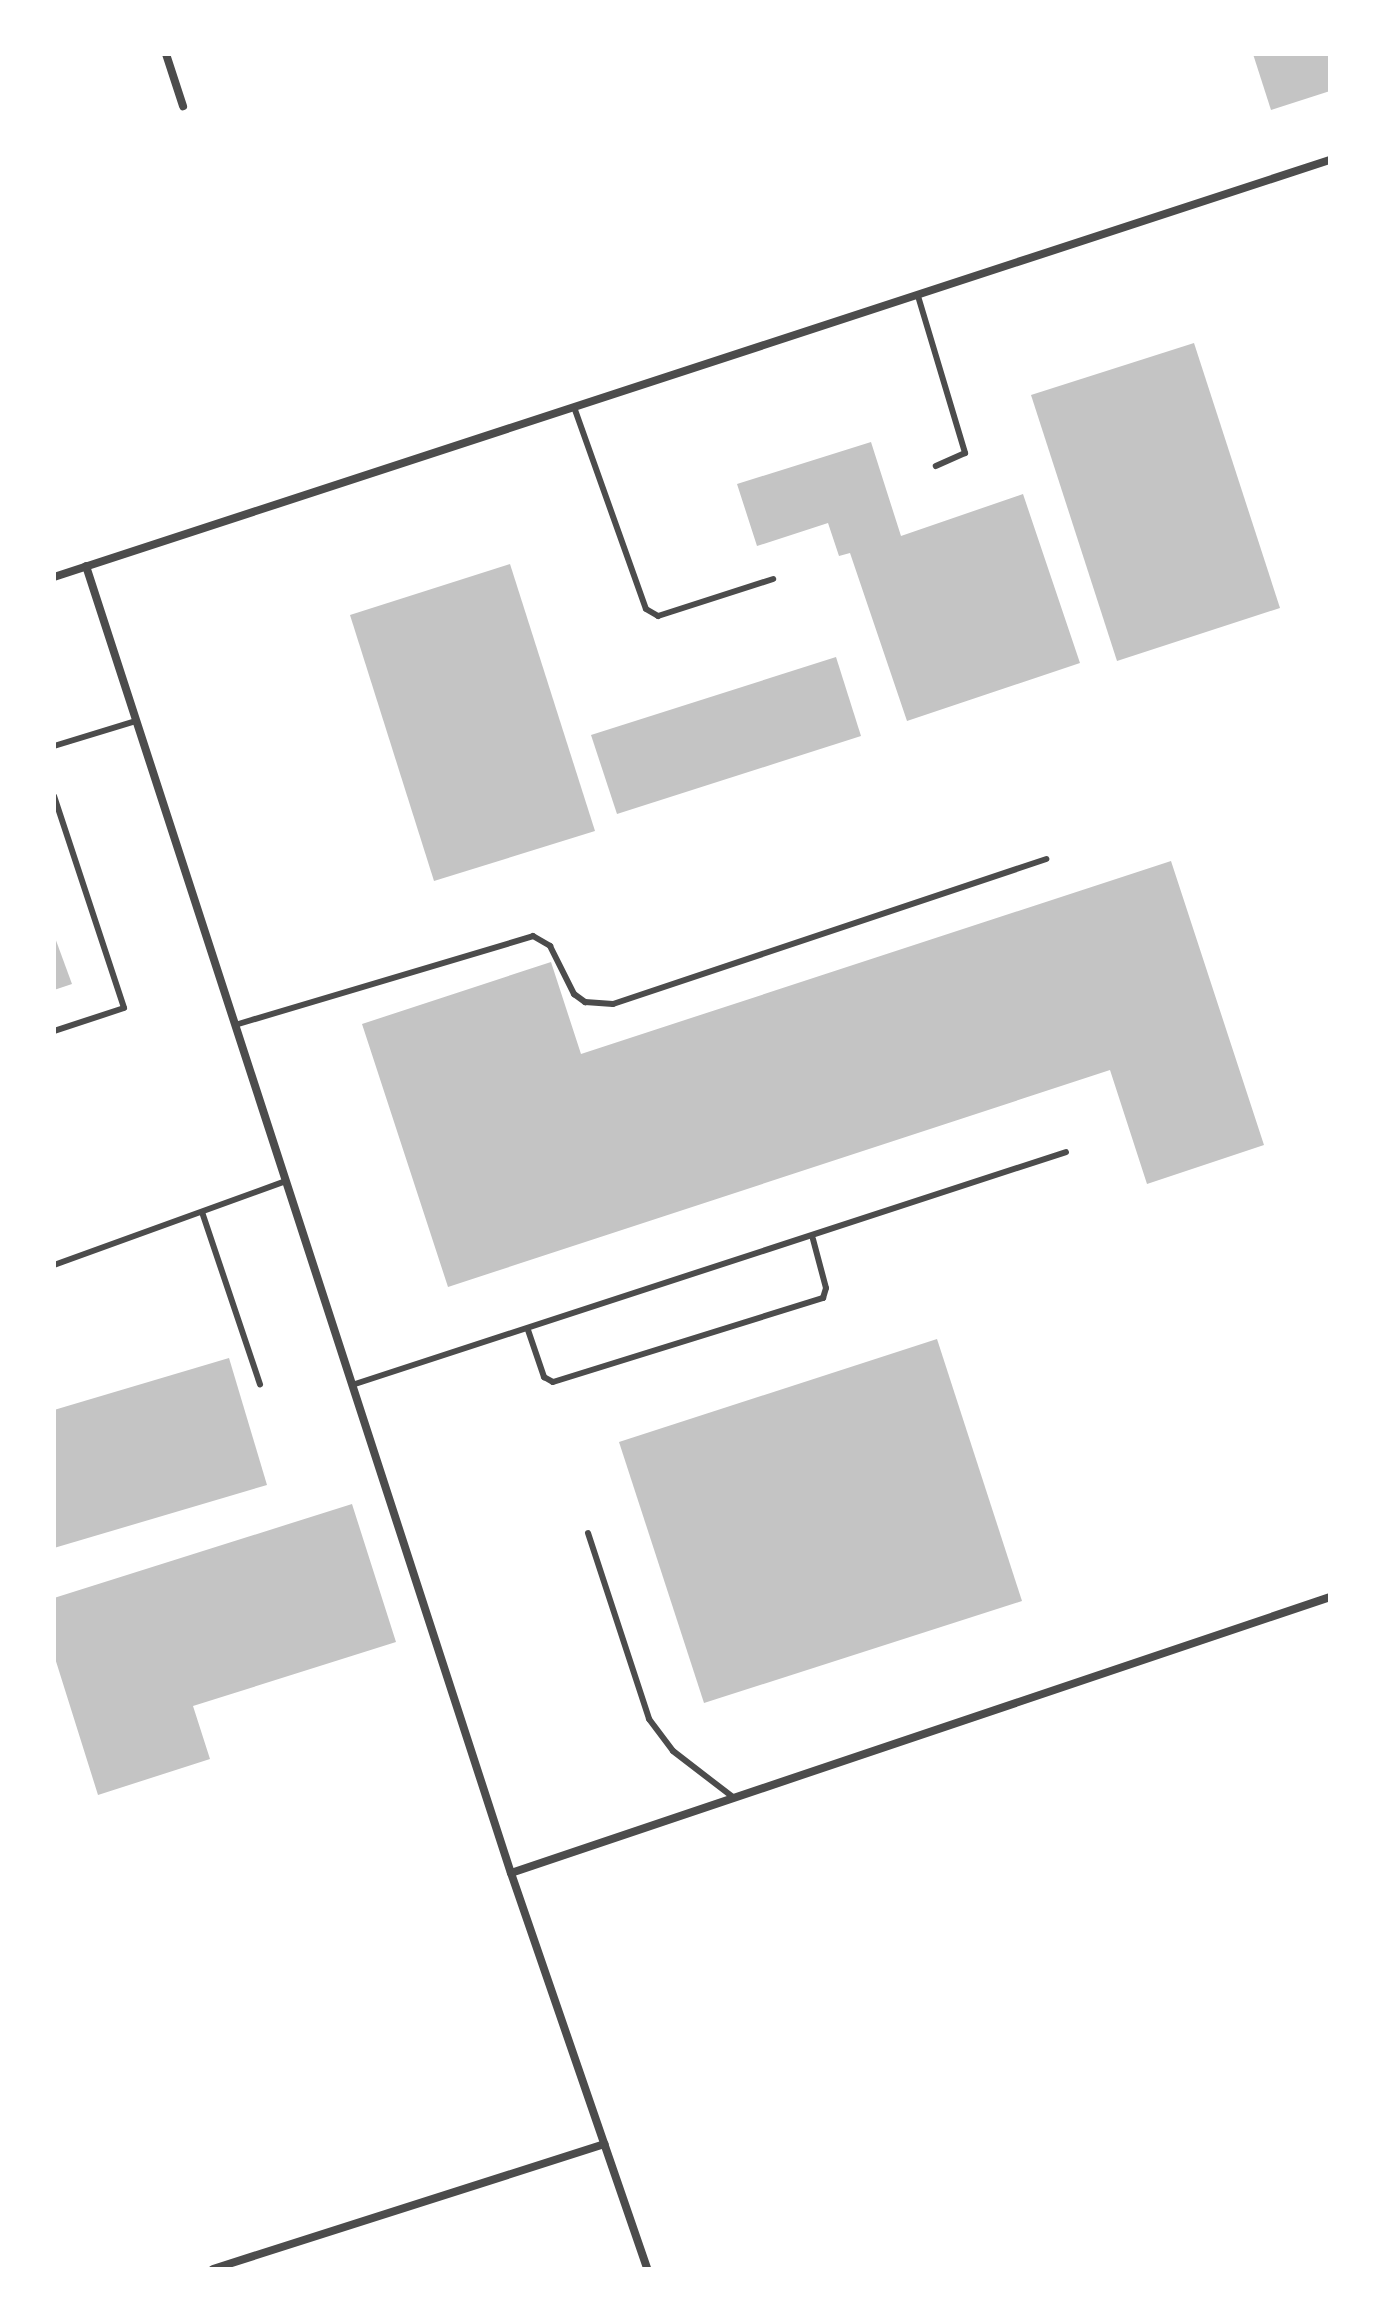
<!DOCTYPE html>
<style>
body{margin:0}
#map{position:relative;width:1384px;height:2323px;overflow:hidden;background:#fff;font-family:"DejaVu Sans",sans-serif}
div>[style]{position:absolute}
.building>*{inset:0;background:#c4c4c4}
.service>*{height:6px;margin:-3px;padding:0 3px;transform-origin:3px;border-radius:3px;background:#4c4c4c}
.minor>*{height:8px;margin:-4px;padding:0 4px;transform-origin:4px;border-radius:4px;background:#4c4c4c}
span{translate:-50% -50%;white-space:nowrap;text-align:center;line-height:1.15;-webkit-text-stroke:8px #fff;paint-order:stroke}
.frame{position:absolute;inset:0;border:56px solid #fff;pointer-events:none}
</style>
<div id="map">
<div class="building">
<div style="clip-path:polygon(1253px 54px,1330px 54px,1330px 91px,1271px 110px)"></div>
<div style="clip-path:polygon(1194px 343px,1280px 608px,1117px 661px,1031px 395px)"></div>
<div style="clip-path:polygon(871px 442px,901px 536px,1023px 494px,1080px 663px,907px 721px,850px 553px,839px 556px,828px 523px,757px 546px,737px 484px)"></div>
<div style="clip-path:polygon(510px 564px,595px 831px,434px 881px,350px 615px)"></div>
<div style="clip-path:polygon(836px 657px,861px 736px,617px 814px,591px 735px)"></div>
<div style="clip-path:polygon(1171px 861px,1264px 1145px,1147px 1184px,1110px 1070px,448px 1287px,362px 1024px,551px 962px,581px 1054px)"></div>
<div style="clip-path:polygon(54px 935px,72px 984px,54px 990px)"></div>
<div style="clip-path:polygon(937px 1339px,1022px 1601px,704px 1703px,619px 1442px)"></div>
<div style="clip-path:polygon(229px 1358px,267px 1485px,54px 1548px,54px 1410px)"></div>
<div style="clip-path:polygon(352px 1504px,396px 1642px,193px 1706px,210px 1759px,98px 1795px,54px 1655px,54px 1598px)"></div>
</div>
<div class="service">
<div style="left:918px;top:296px;width:164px;rotate:73.3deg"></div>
<div style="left:965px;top:453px;width:32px;rotate:156deg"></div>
<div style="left:574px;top:407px;width:214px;rotate:70.4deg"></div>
<div style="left:646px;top:609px;width:14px;rotate:30deg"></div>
<div style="left:658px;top:616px;width:121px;rotate:-17.8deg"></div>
<div style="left:54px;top:746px;width:86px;rotate:-17deg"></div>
<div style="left:54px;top:796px;width:223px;rotate:71.7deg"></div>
<div style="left:124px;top:1008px;width:74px;rotate:161.8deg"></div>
<div style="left:235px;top:1025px;width:311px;rotate:-16.6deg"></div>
<div style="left:533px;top:936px;width:20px;rotate:30deg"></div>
<div style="left:550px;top:946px;width:54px;rotate:63.4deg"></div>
<div style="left:574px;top:994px;width:14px;rotate:36deg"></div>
<div style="left:585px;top:1002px;width:28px;rotate:4deg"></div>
<div style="left:613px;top:1004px;width:457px;rotate:-18.5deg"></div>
<div style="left:202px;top:1212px;width:182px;rotate:71.4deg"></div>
<div style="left:54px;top:1265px;width:247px;rotate:-19.9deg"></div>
<div style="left:528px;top:1330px;width:50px;rotate:71.2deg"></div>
<div style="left:544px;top:1377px;width:10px;rotate:29deg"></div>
<div style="left:553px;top:1382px;width:283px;rotate:-17.3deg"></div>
<div style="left:823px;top:1298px;width:10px;rotate:-73deg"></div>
<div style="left:826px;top:1288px;width:51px;rotate:-104.9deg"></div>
<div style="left:352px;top:1385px;width:751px;rotate:-18.07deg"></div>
<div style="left:588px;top:1533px;width:196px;rotate:71.8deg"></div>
<div style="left:649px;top:1719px;width:40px;rotate:53deg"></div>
<div style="left:673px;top:1751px;width:77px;rotate:37.6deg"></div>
</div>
<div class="minor">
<div style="left:166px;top:54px;width:55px;rotate:71.9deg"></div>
<div style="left:86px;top:566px;width:1374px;rotate:71.99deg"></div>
<div style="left:511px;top:1873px;width:419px;rotate:71deg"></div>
<div style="left:54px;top:577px;width:1342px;rotate:-18.1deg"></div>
<div style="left:511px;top:1873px;width:864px;rotate:-18.62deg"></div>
<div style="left:213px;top:2269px;width:411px;rotate:-17.7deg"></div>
</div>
<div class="frame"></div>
</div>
